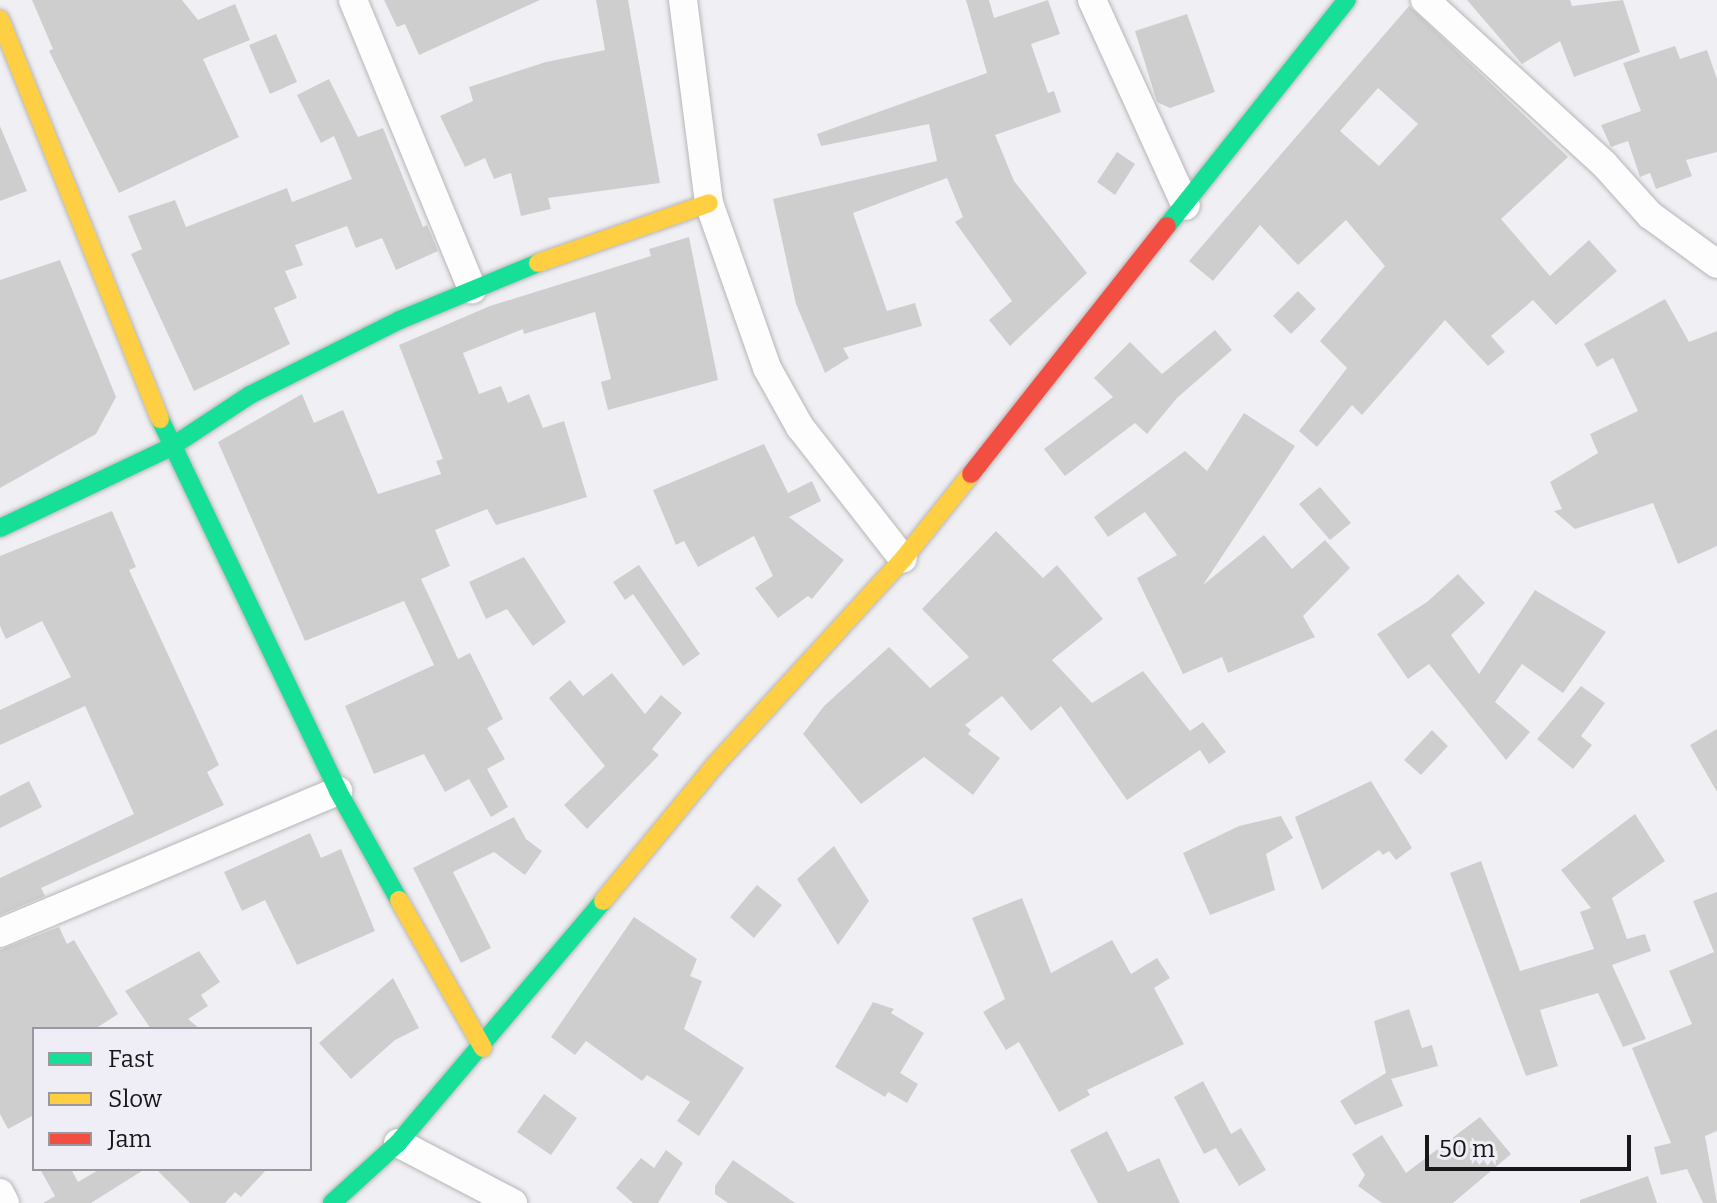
<!DOCTYPE html>
<style>
body{margin:0}
#map{position:relative;width:1717px;height:1203px;overflow:hidden;background:#f0f0f4;font-family:Bitter,serif}
div>[style]{position:absolute}
.building>*{inset:0;background:#cfcecf}
.roads{filter:drop-shadow(0 0 2px #b6b6b9) drop-shadow(0 0 2px #b6b6b9)}
.street>*{height:28px;margin:-14px;padding:0 14px;transform-origin:14px;border-radius:14px;background:#fdfdfd}
.fast>*{height:18px;margin:-9px;padding:0 9px;transform-origin:9px;border-radius:9px;background:#16e098}
.slow>*{height:18px;margin:-9px;padding:0 9px;transform-origin:9px;border-radius:9px;background:#ffcf43}
.jam>*{height:18px;margin:-9px;padding:0 9px;transform-origin:9px;border-radius:9px;background:#f24e42}
span{translate:-50% -50%;white-space:nowrap;text-align:center;line-height:1.15;-webkit-text-stroke:6px #efeef6;paint-order:stroke}
.legend{position:absolute;left:32px;top:1027px;width:280px;height:144px;box-sizing:border-box;background:#efeef6;border:2px solid #99989e;margin:0;padding:10px 14px;list-style:none;font-size:24px;color:#17171a}
.legend li{display:flex;align-items:center;gap:16px;height:40px}
.legend b{width:40px;border:2px solid #99989e}
.scale{position:absolute;left:1425px;top:1135px;width:206px;height:36px;box-sizing:border-box;border:4px solid #17171a;border-top:0;padding-left:10px;font-size:24px;line-height:28px;white-space:nowrap;color:#17171a;-webkit-text-stroke:6px #efeef6;paint-order:stroke}
</style>
<div id="map">
<div class="building">
<div style="clip-path:polygon(32px 0,182px 0,198px 20px,235px 4px,250px 40px,203px 59px,239px 137px,119px 193px,49px 51px,53px 49px)"></div>
<div style="clip-path:polygon(384px 0,540px 0,419px 55px,405px 24px,397px 27px)"></div>
<div style="clip-path:polygon(596px 0,628px 0,660px 183px,548px 198px,551px 209px,521px 216px,511px 173px,494px 179px,485px 158px,465px 167px,440px 116px,473px 101px,469px 87px,546px 62px,605px 50px)"></div>
<div style="clip-path:polygon(966px 0,989px 0,994px 18px,1048px 0,1060px 34px,1031px 44px,1048px 93px,1054px 91px,1061px 112px,995px 135px,1014px 181px,1087px 273px,1010px 346px,989px 320px,1012px 301px,955px 222px,963px 217px,947px 178px,853px 213px,887px 311px,915px 303px,922px 326px,843px 348px,849px 358px,825px 373px,796px 304px,773px 199px,937px 161px,929px 124px,821px 146px,817px 134px,987px 73px)"></div>
<div style="clip-path:polygon(1467px 0,1570px 0,1572px 6px,1623px 0,1640px 52px,1574px 77px,1560px 41px,1522px 64px)"></div>
<div style="clip-path:polygon(evenodd,1409px 6px,1568px 157px,1501px 219px,1550px 276px,1589px 240px,1617px 271px,1556px 325px,1533px 300px,1491px 336px,1505px 352px,1488px 366px,1445px 320px,1362px 415px,1352px 405px,1317px 447px,1299px 431px,1347px 368px,1320px 341px,1385px 266px,1346px 220px,1298px 265px,1260px 225px,1213px 281px,1189px 261px,1409px 6px,1378px 88px,1418px 124px,1379px 166px,1340px 131px,1378px 88px)"></div>
<div style="clip-path:polygon(1187px 14px,1215px 92px,1170px 108px,1157px 102px,1135px 31px)"></div>
<div style="clip-path:polygon(276px 34px,297px 82px,270px 94px,249px 45px)"></div>
<div style="clip-path:polygon(1675px 46px,1680px 59px,1707px 50px,1717px 79px,1717px 152px,1686px 160px,1692px 176px,1656px 189px,1650px 173px,1640px 177px,1628px 141px,1611px 147px,1601px 125px,1641px 111px,1623px 63px)"></div>
<div style="clip-path:polygon(329px 79px,358px 137px,383px 128px,423px 227px,427px 225px,438px 251px,396px 270px,382px 238px,356px 248px,347px 226px,295px 245px,303px 265px,285px 271px,297px 298px,274px 308px,290px 344px,194px 391px,131px 254px,142px 249px,128px 216px,175px 200px,186px 227px,287px 188px,292px 202px,352px 179px,334px 136px,321px 143px,297px 95px)"></div>
<div style="clip-path:polygon(0 126px,27px 191px,0 201px)"></div>
<div style="clip-path:polygon(1117px 152px,1135px 164px,1115px 195px,1097px 182px)"></div>
<div style="clip-path:polygon(689px 237px,718px 380px,608px 410px,601px 382px,611px 379px,595px 312px,524px 334px,523px 329px,463px 353px,479px 394px,501px 386px,508px 403px,529px 394px,543px 428px,564px 421px,587px 497px,496px 525px,487px 509px,435px 530px,450px 566px,421px 579px,458px 659px,470px 653px,503px 719px,487px 728px,505px 759px,487px 769px,508px 807px,491px 817px,469px 779px,445px 792px,424px 754px,374px 774px,345px 706px,434px 665px,404px 601px,305px 641px,218px 442px,302px 394px,314px 423px,343px 410px,378px 494px,441px 474px,436px 461px,443px 459px,399px 345px,490px 306px,651px 256px,649px 249px)"></div>
<div style="clip-path:polygon(60px 260px,116px 397px,96px 434px,0 488px,0 280px)"></div>
<div style="clip-path:polygon(1298px 291px,1316px 309px,1291px 334px,1273px 316px)"></div>
<div style="clip-path:polygon(1665px 299px,1689px 342px,1717px 331px,1717px 546px,1678px 564px,1653px 503px,1575px 529px,1554px 511px,1562px 509px,1550px 482px,1598px 453px,1590px 434px,1638px 411px,1613px 358px,1597px 367px,1584px 344px)"></div>
<div style="clip-path:polygon(1215px 330px,1232px 350px,1177px 398px,1147px 434px,1135px 423px,1065px 476px,1044px 449px,1113px 397px,1094px 378px,1130px 342px,1162px 374px)"></div>
<div style="clip-path:polygon(1244px 413px,1295px 446px,1203px 585px,1264px 535px,1292px 569px,1325px 540px,1350px 568px,1303px 616px,1315px 637px,1228px 673px,1222px 657px,1183px 674px,1137px 578px,1177px 555px,1145px 512px,1108px 537px,1094px 517px,1185px 451px,1207px 471px)"></div>
<div style="clip-path:polygon(764px 444px,788px 493px,812px 481px,821px 501px,789px 517px,844px 560px,812px 599px,808px 596px,778px 618px,755px 588px,773px 576px,754px 536px,698px 567px,684px 541px,676px 545px,653px 490px)"></div>
<div style="clip-path:polygon(1320px 487px,1351px 523px,1330px 540px,1299px 504px)"></div>
<div style="clip-path:polygon(112px 511px,136px 567px,129px 570px,219px 765px,207px 772px,224px 805px,41px 888px,45px 896px,0 915px,0 878px,134px 814px,85px 706px,0 745px,0 710px,71px 677px,42px 621px,6px 639px,0 626px,0 556px)"></div>
<div style="clip-path:polygon(996px 531px,1043px 578px,1057px 565px,1103px 619px,1052px 660px,1092px 703px,1143px 671px,1190px 731px,1203px 722px,1226px 752px,1209px 764px,1200px 750px,1127px 800px,1061px 706px,1031px 731px,1002px 696px,965px 725px,971px 730px,968px 734px,1000px 758px,973px 795px,924px 757px,861px 804px,803px 734px,824px 706px,889px 647px,930px 688px,969px 657px,922px 609px)"></div>
<div style="clip-path:polygon(524px 557px,566px 622px,533px 646px,507px 609px,486px 619px,469px 582px)"></div>
<div style="clip-path:polygon(639px 565px,700px 654px,683px 666px,633px 594px,625px 600px,613px 582px)"></div>
<div style="clip-path:polygon(1458px 574px,1485px 603px,1451px 635px,1479px 674px,1535px 590px,1606px 632px,1563px 693px,1522px 664px,1495px 702px,1530px 732px,1506px 760px,1429px 664px,1408px 679px,1377px 634px,1427px 602px)"></div>
<div style="clip-path:polygon(612px 673px,645px 714px,661px 695px,682px 713px,652px 749px,659px 755px,587px 829px,564px 805px,605px 766px,549px 698px,570px 680px,583px 696px)"></div>
<div style="clip-path:polygon(1581px 686px,1605px 703px,1581px 736px,1592px 745px,1573px 769px,1537px 739px)"></div>
<div style="clip-path:polygon(1717px 729px,1717px 792px,1690px 745px)"></div>
<div style="clip-path:polygon(1432px 730px,1448px 746px,1421px 775px,1404px 760px)"></div>
<div style="clip-path:polygon(29px 781px,42px 807px,0 828px,0 796px)"></div>
<div style="clip-path:polygon(1371px 781px,1412px 848px,1396px 860px,1389px 851px,1383px 855px,1379px 850px,1322px 890px,1295px 817px)"></div>
<div style="clip-path:polygon(1635px 814px,1665px 861px,1612px 898px,1627px 939px,1645px 934px,1651px 951px,1612px 965px,1646px 1039px,1623px 1047px,1598px 993px,1540px 1010px,1558px 1066px,1526px 1076px,1450px 873px,1481px 861px,1520px 971px,1594px 949px,1580px 912px,1591px 908px,1561px 870px)"></div>
<div style="clip-path:polygon(1281px 816px,1293px 838px,1266px 854px,1275px 890px,1210px 915px,1183px 853px,1239px 826px)"></div>
<div style="clip-path:polygon(514px 817px,526px 839px,542px 851px,525px 875px,494px 852px,453px 872px,491px 948px,461px 963px,413px 868px)"></div>
<div style="clip-path:polygon(310px 833px,321px 858px,341px 849px,375px 931px,297px 965px,265px 900px,242px 911px,224px 872px)"></div>
<div style="clip-path:polygon(834px 846px,869px 901px,838px 945px,797px 879px)"></div>
<div style="clip-path:polygon(757px 885px,782px 905px,754px 938px,730px 917px)"></div>
<div style="clip-path:polygon(1717px 892px,1717px 1131px,1705px 1136px,1717px 1203px,1703px 1203px,1687px 1169px,1661px 1175px,1654px 1147px,1671px 1143px,1632px 1048px,1692px 1024px,1669px 971px,1714px 952px,1693px 901px)"></div>
<div style="clip-path:polygon(1022px 898px,1051px 973px,1112px 940px,1131px 974px,1157px 958px,1170px 978px,1154px 988px,1184px 1044px,1087px 1090px,1090px 1095px,1059px 1112px,1019px 1042px,1006px 1050px,983px 1012px,1005px 999px,972px 918px)"></div>
<div style="clip-path:polygon(634px 917px,697px 959px,690px 976px,702px 981px,684px 1029px,744px 1068px,699px 1136px,677px 1121px,690px 1102px,647px 1075px,642px 1081px,586px 1041px,575px 1055px,551px 1037px)"></div>
<div style="clip-path:polygon(59px 927px,67px 944px,74px 940px,118px 1014px,95px 1029px,34px 1029px,34px 1115px,8px 1129px,0 1114px,0 950px)"></div>
<div style="clip-path:polygon(199px 951px,220px 982px,201px 995px,208px 1006px,188px 1019px,200px 1029px,151px 1029px,125px 991px)"></div>
<div style="clip-path:polygon(393px 978px,419px 1028px,395px 1040px,351px 1079px,319px 1043px)"></div>
<div style="clip-path:polygon(873px 1002px,894px 1009px,891px 1013px,924px 1033px,900px 1073px,918px 1084px,907px 1103px,888px 1092px,885px 1097px,835px 1067px)"></div>
<div style="clip-path:polygon(1409px 1009px,1422px 1048px,1432px 1045px,1438px 1066px,1391px 1079px,1403px 1106px,1355px 1125px,1340px 1101px,1386px 1073px,1374px 1021px)"></div>
<div style="clip-path:polygon(1203px 1081px,1231px 1134px,1241px 1128px,1266px 1170px,1239px 1186px,1216px 1148px,1204px 1154px,1174px 1097px)"></div>
<div style="clip-path:polygon(544px 1094px,577px 1118px,551px 1155px,517px 1132px)"></div>
<div style="clip-path:polygon(1480px 1117px,1511px 1154px,1453px 1203px,1382px 1203px,1358px 1186px,1365px 1175px,1352px 1154px,1382px 1135px,1406px 1173px)"></div>
<div style="clip-path:polygon(1107px 1131px,1128px 1172px,1159px 1158px,1180px 1203px,1098px 1203px,1070px 1150px)"></div>
<div style="clip-path:polygon(666px 1150px,683px 1163px,658px 1203px,633px 1203px,616px 1188px,641px 1158px,654px 1168px)"></div>
<div style="clip-path:polygon(733px 1160px,795px 1203px,728px 1203px,715px 1194px,715px 1186px)"></div>
<div style="clip-path:polygon(40px 1169px,71px 1169px,78px 1182px,100px 1169px,145px 1169px,91px 1203px,43px 1203px,55px 1196px)"></div>
<div style="clip-path:polygon(156px 1169px,267px 1169px,241px 1197px,235px 1192px,225px 1203px,190px 1203px)"></div>
<div style="clip-path:polygon(1648px 1176px,1657px 1203px,1580px 1203px,1580px 1200px)"></div>
</div>
<div class="roads">
<div class="street">
<div style="left:353px;top:0;width:313px;rotate:67.6deg"></div>
<div style="left:683px;top:0;width:205px;rotate:82.7deg"></div>
<div style="left:709px;top:203px;width:175px;rotate:70.6deg"></div>
<div style="left:767px;top:368px;width:68px;rotate:60.8deg"></div>
<div style="left:800px;top:427px;width:167px;rotate:52deg"></div>
<div style="left:1092px;top:0;width:226px;rotate:65.5deg"></div>
<div style="left:1425px;top:0;width:243px;rotate:42.5deg"></div>
<div style="left:1604px;top:164px;width:69px;rotate:48deg"></div>
<div style="left:1650px;top:215px;width:83px;rotate:36.2deg"></div>
<div style="left:0;top:933px;width:367px;rotate:-22.8deg"></div>
<div style="left:398px;top:1143px;width:130px;rotate:27.6deg"></div>
<div style="left:0;top:1193px;width:11px;rotate:63deg"></div>
</div>
<div class="fast">
<div style="left:1167px;top:226px;width:289px;rotate:-51.5deg"></div>
<div style="left:160px;top:419px;width:412px;rotate:64.4deg"></div>
<div style="left:338px;top:791px;width:125px;rotate:60.8deg"></div>
<div style="left:0;top:528px;width:189px;rotate:-25.3deg"></div>
<div style="left:171px;top:447px;width:95px;rotate:-33.4deg"></div>
<div style="left:250px;top:395px;width:168px;rotate:-26.6deg"></div>
<div style="left:400px;top:320px;width:149px;rotate:-22.4deg"></div>
<div style="left:332px;top:1203px;width:89px;rotate:-42.3deg"></div>
<div style="left:398px;top:1143px;width:317px;rotate:-49.7deg"></div>
</div>
<div class="slow">
<div style="left:0;top:19px;width:431px;rotate:68.2deg"></div>
<div style="left:538px;top:263px;width:181px;rotate:-19.3deg"></div>
<div style="left:399px;top:900px;width:170px;rotate:60.4deg"></div>
<div style="left:603px;top:901px;width:176px;rotate:-50.5deg"></div>
<div style="left:715px;top:765px;width:279px;rotate:-47.6deg"></div>
<div style="left:903px;top:559px;width:109px;rotate:-51.3deg"></div>
</div>
<div class="jam">
<div style="left:971px;top:474px;width:316px;rotate:-51.7deg"></div>
</div>
</div>
<ul class="legend">
<li><b style="height:10px;background:#16e098"></b>Fast</li>
<li><b style="height:10px;background:#ffcf43"></b>Slow</li>
<li><b style="height:10px;background:#f24e42"></b>Jam</li>
</ul>
<div class="scale">50 m</div>
</div>
